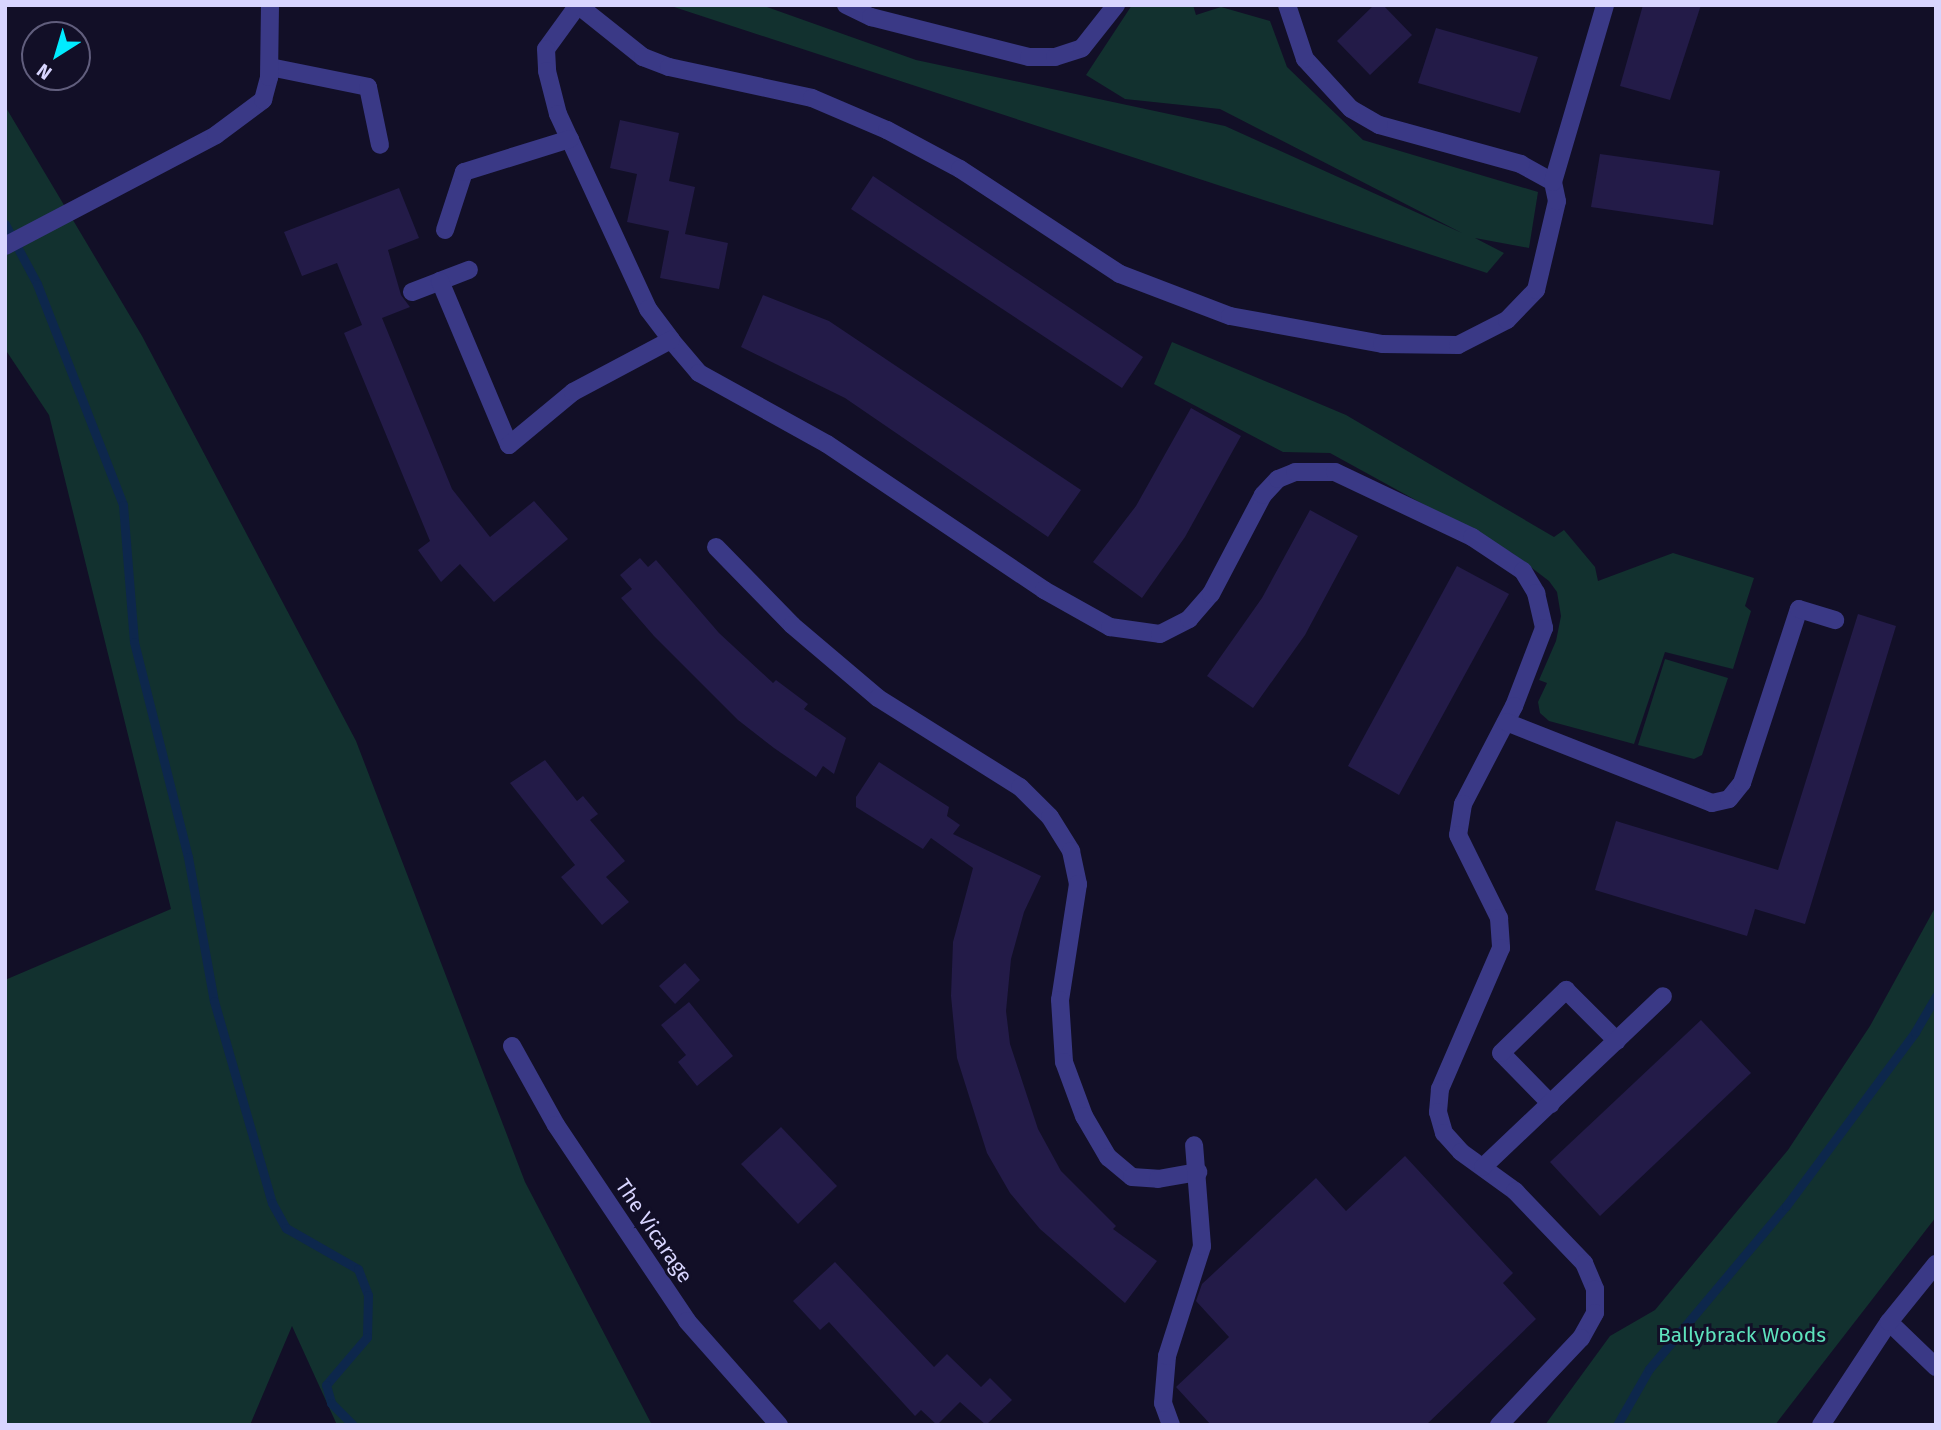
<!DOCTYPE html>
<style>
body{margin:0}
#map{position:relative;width:1941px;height:1430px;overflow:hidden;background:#120f27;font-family:"Fira Sans",sans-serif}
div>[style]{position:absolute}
.green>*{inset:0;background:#12312f}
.stream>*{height:9px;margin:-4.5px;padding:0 4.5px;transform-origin:4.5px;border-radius:4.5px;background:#0d274c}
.building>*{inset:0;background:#231b48}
.minor>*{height:18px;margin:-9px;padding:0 9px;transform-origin:9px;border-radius:9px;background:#3a3986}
span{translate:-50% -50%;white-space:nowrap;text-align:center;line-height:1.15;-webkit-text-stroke:6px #120f27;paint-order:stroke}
.street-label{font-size:21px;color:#d8d5ff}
.park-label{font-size:21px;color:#5ee2bd}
.frame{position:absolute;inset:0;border:7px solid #d8d5ff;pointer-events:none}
.north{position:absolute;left:21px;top:21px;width:70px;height:70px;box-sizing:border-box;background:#120f27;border:2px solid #615e7d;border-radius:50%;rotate:217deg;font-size:19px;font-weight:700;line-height:28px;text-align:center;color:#d8d5ff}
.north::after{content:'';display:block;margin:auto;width:24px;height:32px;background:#01ecff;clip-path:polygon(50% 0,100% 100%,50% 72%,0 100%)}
</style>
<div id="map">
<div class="green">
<div style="clip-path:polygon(668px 5px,761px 5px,916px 60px,1225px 126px,1462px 233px,1220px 109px,1125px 99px,1086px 75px,1132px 5px,1193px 5px,1196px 15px,1221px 7px,1270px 21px,1287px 67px,1363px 140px,1538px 192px,1529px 248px,1475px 238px,1504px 253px,1487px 273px)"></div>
<div style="clip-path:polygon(5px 106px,142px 336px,356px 741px,525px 1182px,652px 1425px,337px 1425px,292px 1326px,250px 1425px,5px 1425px,5px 980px,171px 909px,49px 415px,5px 349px)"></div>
<div style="clip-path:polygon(1172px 342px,1346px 415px,1554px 537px,1564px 530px,1595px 567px,1598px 581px,1673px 553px,1754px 578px,1745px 606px,1751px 611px,1733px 669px,1665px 652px,1634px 744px,1549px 721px,1540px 713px,1538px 702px,1547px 683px,1539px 680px,1556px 641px,1561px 616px,1557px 592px,1549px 581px,1512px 553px,1330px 453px,1283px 452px,1154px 384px)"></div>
<div style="clip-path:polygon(1665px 659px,1728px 678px,1702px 755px,1694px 759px,1638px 745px)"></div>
<div style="clip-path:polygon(1936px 906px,1936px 1217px,1775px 1425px,1545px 1425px,1610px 1336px,1655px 1310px,1788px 1150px,1870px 1026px)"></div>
</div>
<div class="stream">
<div style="left:5px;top:224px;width:68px;rotate:61.9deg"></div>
<div style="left:37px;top:284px;width:237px;rotate:68.7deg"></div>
<div style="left:123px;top:505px;width:137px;rotate:85.4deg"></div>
<div style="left:134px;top:642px;width:222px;rotate:75.9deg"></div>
<div style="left:188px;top:857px;width:146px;rotate:79.8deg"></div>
<div style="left:214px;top:1001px;width:210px;rotate:74deg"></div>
<div style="left:272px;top:1203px;width:29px;rotate:61deg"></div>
<div style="left:286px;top:1228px;width:83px;rotate:29.7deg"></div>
<div style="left:358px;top:1269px;width:28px;rotate:69deg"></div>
<div style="left:368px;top:1295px;width:42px;rotate:91.4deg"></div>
<div style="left:367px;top:1337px;width:63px;rotate:130.5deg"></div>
<div style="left:326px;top:1385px;width:19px;rotate:74deg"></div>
<div style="left:331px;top:1403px;width:31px;rotate:45deg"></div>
<div style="left:1617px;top:1425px;width:64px;rotate:-60.3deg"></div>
<div style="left:1649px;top:1369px;width:213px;rotate:-50deg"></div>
<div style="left:1786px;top:1206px;width:217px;rotate:-53.4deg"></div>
<div style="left:1915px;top:1032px;width:42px;rotate:-59.7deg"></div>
</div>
<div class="building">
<div style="clip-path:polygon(1374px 5px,1383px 5px,1412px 35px,1370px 75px,1337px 41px)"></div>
<div style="clip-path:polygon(1643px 5px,1701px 5px,1670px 100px,1620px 86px)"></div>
<div style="clip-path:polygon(1436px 28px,1538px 57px,1520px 113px,1418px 83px)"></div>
<div style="clip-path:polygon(620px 120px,679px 133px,669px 181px,695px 187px,685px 234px,728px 243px,719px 289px,660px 278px,669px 231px,627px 222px,637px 174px,610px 168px)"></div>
<div style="clip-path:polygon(1600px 154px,1720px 171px,1713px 225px,1591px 207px)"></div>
<div style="clip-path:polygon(873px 176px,1143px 357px,1122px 388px,851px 209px)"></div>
<div style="clip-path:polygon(399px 188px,419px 238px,388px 250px,401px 295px,410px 307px,382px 318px,452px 489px,490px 537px,534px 501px,568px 539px,494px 602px,460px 564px,441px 582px,418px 550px,430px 541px,344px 333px,362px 325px,337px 263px,302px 276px,284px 232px)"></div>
<div style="clip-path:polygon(763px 295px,829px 321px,1081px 490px,1048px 537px,845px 398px,741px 347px)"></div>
<div style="clip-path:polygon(1191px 408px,1241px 436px,1185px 537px,1142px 598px,1093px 562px,1136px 506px)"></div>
<div style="clip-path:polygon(1310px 510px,1358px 536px,1305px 635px,1253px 708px,1207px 676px,1262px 598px)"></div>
<div style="clip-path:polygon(640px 558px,648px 567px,656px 560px,719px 633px,773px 683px,776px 680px,808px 704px,804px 709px,846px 738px,834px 774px,823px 766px,816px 777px,774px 748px,738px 720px,654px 636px,621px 598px,632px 589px,620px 575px)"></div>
<div style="clip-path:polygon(1457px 566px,1509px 594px,1399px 795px,1348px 766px)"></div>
<div style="clip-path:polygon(1858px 614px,1896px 626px,1805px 924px,1755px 909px,1747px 936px,1595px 890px,1616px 821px,1778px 870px)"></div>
<div style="clip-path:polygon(545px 760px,577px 801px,583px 796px,598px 814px,590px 820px,625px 861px,606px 877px,629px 902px,602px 925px,561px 877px,575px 865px,510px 783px)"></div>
<div style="clip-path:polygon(879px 762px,949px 807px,947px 816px,960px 825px,953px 834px,1041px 876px,1024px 912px,1011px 959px,1006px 1011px,1010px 1044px,1038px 1129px,1061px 1171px,1116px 1226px,1113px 1229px,1157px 1261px,1125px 1303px,1040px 1229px,1010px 1193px,987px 1153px,957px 1058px,951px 996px,953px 942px,973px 868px,931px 838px,923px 849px,856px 807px,856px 797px)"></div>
<div style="clip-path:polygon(685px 963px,700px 980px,675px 1004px,659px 986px)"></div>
<div style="clip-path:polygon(689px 1002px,733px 1056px,697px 1086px,678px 1062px,686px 1055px,661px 1025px)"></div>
<div style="clip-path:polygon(1701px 1020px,1751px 1073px,1600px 1216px,1550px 1162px)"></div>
<div style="clip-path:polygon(781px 1127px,837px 1186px,798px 1224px,741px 1164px)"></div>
<div style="clip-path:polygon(1405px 1156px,1513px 1273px,1503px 1283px,1536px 1319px,1426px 1425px,1211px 1425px,1176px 1387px,1229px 1337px,1196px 1301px,1202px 1284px,1316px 1178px,1346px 1211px)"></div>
<div style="clip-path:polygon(835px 1262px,934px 1367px,947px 1354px,981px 1387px,990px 1378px,1012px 1400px,986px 1425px,960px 1402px,937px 1425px,921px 1410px,915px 1416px,829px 1322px,820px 1330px,793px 1301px)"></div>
</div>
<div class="minor">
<div style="left:578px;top:5px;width:54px;rotate:126deg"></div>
<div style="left:546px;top:49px;width:22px;rotate:87deg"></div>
<div style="left:547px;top:71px;width:44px;rotate:75.7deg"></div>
<div style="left:558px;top:114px;width:215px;rotate:65.2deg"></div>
<div style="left:648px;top:309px;width:39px;rotate:53deg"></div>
<div style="left:671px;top:340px;width:43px;rotate:49.7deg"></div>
<div style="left:699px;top:373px;width:146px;rotate:29deg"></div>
<div style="left:827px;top:444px;width:262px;rotate:33.9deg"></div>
<div style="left:1044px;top:590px;width:76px;rotate:29.3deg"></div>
<div style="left:1110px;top:627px;width:50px;rotate:8deg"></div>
<div style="left:1160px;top:634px;width:33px;rotate:-27deg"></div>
<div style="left:1189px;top:619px;width:33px;rotate:-49deg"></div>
<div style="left:1211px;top:594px;width:112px;rotate:-62.3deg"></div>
<div style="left:1263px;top:495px;width:22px;rotate:-47deg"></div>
<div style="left:1278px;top:479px;width:18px;rotate:-22deg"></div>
<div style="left:1295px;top:472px;width:40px"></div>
<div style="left:1335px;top:472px;width:152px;rotate:25.4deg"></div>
<div style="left:1472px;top:537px;width:61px;rotate:33.7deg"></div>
<div style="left:1523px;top:571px;width:26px;rotate:59deg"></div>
<div style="left:1536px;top:593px;width:36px;rotate:77deg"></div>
<div style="left:1544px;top:628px;width:84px;rotate:111deg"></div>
<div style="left:1514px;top:706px;width:110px;rotate:117.5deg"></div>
<div style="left:1463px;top:804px;width:31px;rotate:99deg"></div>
<div style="left:1458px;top:835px;width:93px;rotate:63.7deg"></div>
<div style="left:1499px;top:918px;width:30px;rotate:86deg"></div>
<div style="left:1501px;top:948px;width:154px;rotate:113.4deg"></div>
<div style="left:1440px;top:1089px;width:23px;rotate:95deg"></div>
<div style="left:1438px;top:1112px;width:22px;rotate:74deg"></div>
<div style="left:1444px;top:1133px;width:25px;rotate:48deg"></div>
<div style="left:1461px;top:1152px;width:67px;rotate:35.8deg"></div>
<div style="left:1515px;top:1191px;width:100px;rotate:46.2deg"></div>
<div style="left:1584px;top:1263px;width:28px;rotate:67deg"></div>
<div style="left:1595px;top:1289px;width:24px;rotate:90deg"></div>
<div style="left:1595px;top:1313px;width:29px;rotate:119deg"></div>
<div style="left:1581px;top:1338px;width:120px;rotate:133.3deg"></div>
<div style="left:846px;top:5px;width:28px;rotate:26deg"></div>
<div style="left:871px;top:17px;width:163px;rotate:14.2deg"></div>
<div style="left:1029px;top:57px;width:26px"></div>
<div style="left:1055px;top:57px;width:28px;rotate:-18deg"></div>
<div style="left:1082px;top:48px;width:55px;rotate:-51.7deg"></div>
<div style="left:579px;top:6px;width:82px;rotate:38.6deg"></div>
<div style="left:643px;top:57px;width:28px;rotate:21deg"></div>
<div style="left:669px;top:67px;width:146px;rotate:12.2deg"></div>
<div style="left:812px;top:98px;width:82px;rotate:23.1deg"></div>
<div style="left:887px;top:130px;width:83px;rotate:28.1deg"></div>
<div style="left:960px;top:169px;width:191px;rotate:33.3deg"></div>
<div style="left:1120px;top:274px;width:118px;rotate:20.9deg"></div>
<div style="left:1230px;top:316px;width:155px;rotate:10.4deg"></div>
<div style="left:1382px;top:344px;width:76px;rotate:0.8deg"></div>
<div style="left:1458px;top:345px;width:55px;rotate:-27deg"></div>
<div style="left:1507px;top:320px;width:42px;rotate:-46deg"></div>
<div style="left:1536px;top:290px;width:91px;rotate:-76.7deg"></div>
<div style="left:1557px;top:201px;width:19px;rotate:-102deg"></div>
<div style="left:1553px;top:182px;width:37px;rotate:-151deg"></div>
<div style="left:1521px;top:164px;width:147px;rotate:-164.6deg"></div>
<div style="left:1379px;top:125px;width:32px;rotate:-150deg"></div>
<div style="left:1351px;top:109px;width:68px;rotate:-132.6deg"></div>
<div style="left:1305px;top:59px;width:57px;rotate:-108.4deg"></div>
<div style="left:270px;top:67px;width:100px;rotate:11.5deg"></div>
<div style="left:368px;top:87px;width:59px;rotate:78.3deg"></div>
<div style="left:1553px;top:182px;width:184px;rotate:-73.6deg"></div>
<div style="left:445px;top:230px;width:61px;rotate:-71.9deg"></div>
<div style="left:464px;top:172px;width:111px;rotate:-17.3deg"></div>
<div style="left:5px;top:246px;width:238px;rotate:-27.7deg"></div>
<div style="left:216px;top:135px;width:59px;rotate:-36.7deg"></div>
<div style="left:263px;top:100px;width:24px;rotate:-75deg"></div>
<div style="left:269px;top:77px;width:72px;rotate:-89.2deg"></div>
<div style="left:440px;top:281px;width:31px;rotate:-21deg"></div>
<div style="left:412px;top:292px;width:30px;rotate:-21deg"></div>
<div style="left:440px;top:281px;width:178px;rotate:67.2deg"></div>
<div style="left:509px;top:445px;width:83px;rotate:-39.6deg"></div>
<div style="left:573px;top:392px;width:111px;rotate:-28deg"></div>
<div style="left:716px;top:547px;width:109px;rotate:45.7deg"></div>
<div style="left:792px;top:625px;width:113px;rotate:40.3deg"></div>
<div style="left:878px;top:698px;width:168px;rotate:32.1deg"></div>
<div style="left:1020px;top:787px;width:42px;rotate:45deg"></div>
<div style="left:1050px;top:817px;width:40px;rotate:58deg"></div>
<div style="left:1071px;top:851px;width:34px;rotate:78deg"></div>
<div style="left:1078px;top:884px;width:117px;rotate:98.8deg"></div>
<div style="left:1060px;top:1000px;width:62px;rotate:86.3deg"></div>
<div style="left:1064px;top:1062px;width:58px;rotate:69.7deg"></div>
<div style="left:1084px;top:1116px;width:48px;rotate:59.7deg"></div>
<div style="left:1108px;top:1157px;width:31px;rotate:40deg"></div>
<div style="left:1132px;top:1177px;width:26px;rotate:4deg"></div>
<div style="left:1158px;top:1179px;width:41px;rotate:-9.9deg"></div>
<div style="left:1506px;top:722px;width:221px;rotate:21.5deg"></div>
<div style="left:1712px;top:803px;width:17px;rotate:-13deg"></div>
<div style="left:1729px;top:799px;width:21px;rotate:-51deg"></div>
<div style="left:1742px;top:783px;width:183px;rotate:-71.9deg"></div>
<div style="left:1799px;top:609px;width:38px;rotate:17deg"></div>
<div style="left:512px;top:1046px;width:90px;rotate:60.9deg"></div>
<div style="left:556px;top:1125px;width:236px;rotate:56.2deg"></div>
<div style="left:687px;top:1321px;width:139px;rotate:48.5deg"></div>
<div style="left:1551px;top:1104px;width:71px;rotate:-134.4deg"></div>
<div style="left:1501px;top:1053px;width:91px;rotate:-44.1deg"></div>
<div style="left:1566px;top:990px;width:72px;rotate:45deg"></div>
<div style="left:1483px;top:1167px;width:248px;rotate:-43.5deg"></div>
<div style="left:1889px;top:1322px;width:65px;rotate:43.8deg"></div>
<div style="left:1171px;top:1425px;width:23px;rotate:-110deg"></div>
<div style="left:1163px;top:1403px;width:47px;rotate:-85.1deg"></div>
<div style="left:1167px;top:1356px;width:115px;rotate:-72.3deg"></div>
<div style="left:1202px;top:1246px;width:101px;rotate:-94.5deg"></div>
<div style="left:1821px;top:1425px;width:123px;rotate:-56.6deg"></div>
<div style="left:1889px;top:1322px;width:75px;rotate:-51deg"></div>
</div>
<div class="street-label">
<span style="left:654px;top:1231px;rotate:56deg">The Vicarage</span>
</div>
<div class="park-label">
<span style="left:1742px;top:1335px">Ballybrack Woods</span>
</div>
<div class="frame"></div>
<div class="north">N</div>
</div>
